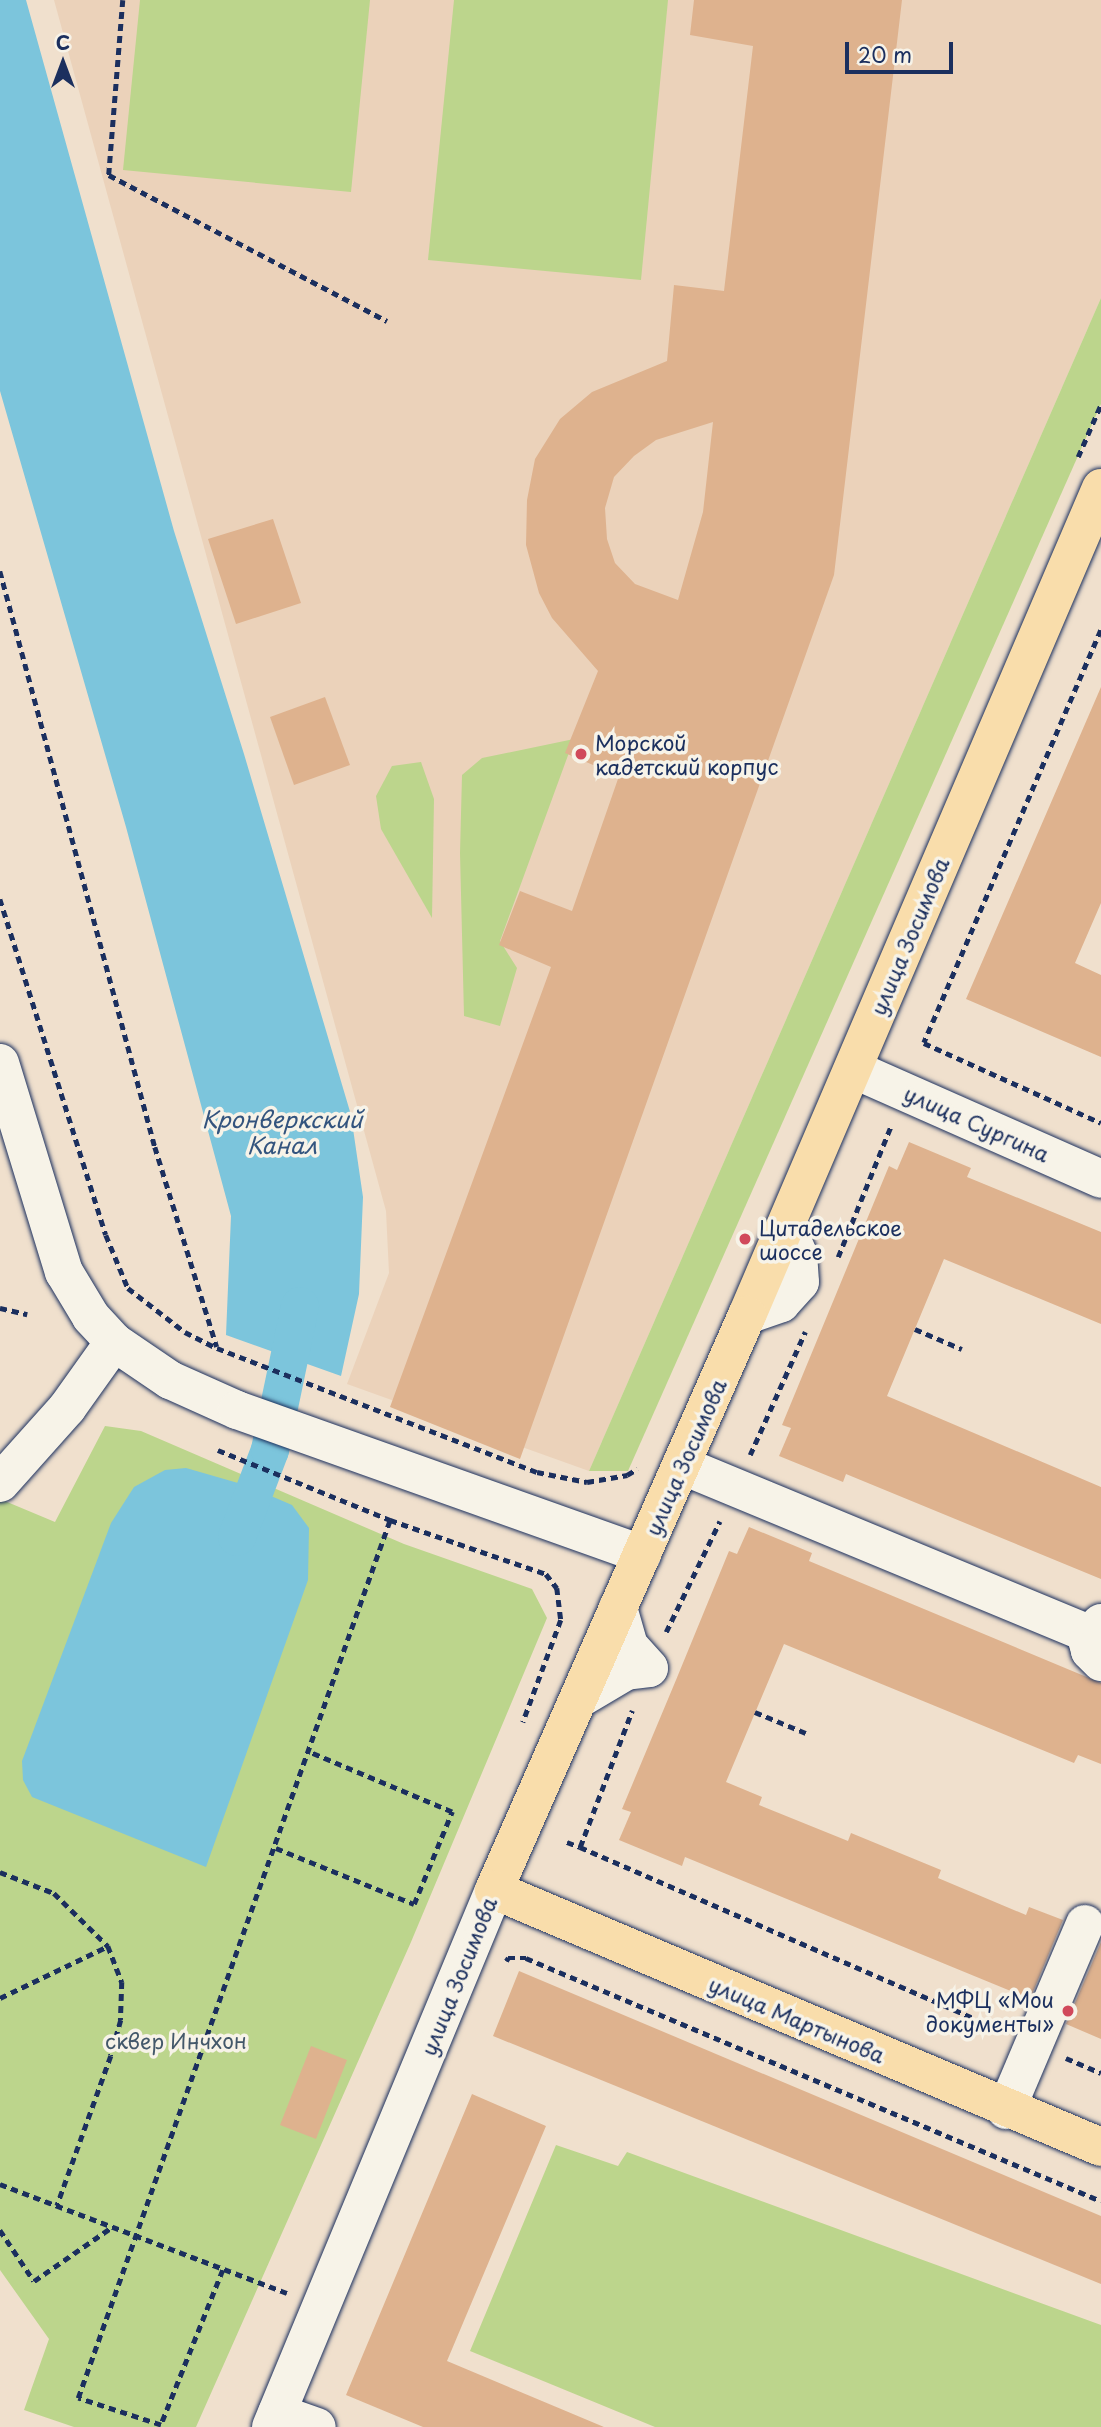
<!DOCTYPE html>
<meta charset="utf-8">
<style>
body{margin:0}
#map{position:relative;width:1101px;height:2427px;overflow:hidden;background:#f0e0cd;font-family:"Playpen Sans",sans-serif}
div>[style]{position:absolute}
.built>*{inset:0;background:#ebd2ba}
.green>*{inset:0;background:#bcd58c}
.water>*{inset:0;background:#7cc5dc}
.canal>*{height:38px;margin:-19px;padding:0 19px;transform-origin:19px;border-radius:19px;background:#7cc5dc}
.building>*{inset:0;background:#deb28e}
.path>*{height:4.5px;margin-top:-2.25px;transform-origin:0;background:repeating-linear-gradient(90deg,#1b2f5e 0 7px,transparent 0 12px)}
.roads{filter:drop-shadow(0 0 2px #1b2f5e) drop-shadow(0 0 2px #1b2f5e)}
.minor>*{height:38px;margin:-19px;padding:0 19px;transform-origin:19px;border-radius:19px;background:#f7f3e8}
.major>*{height:38px;margin:-19px;padding:0 19px;transform-origin:19px;border-radius:19px;background:#f9ddab}
.dots>*{width:19px;height:19px;translate:-50% -50%;box-sizing:border-box;border:4px solid #f7f3e8;border-radius:50%}
span{translate:-50% -50%;white-space:nowrap;text-align:center;line-height:1.15;-webkit-text-stroke:7px #f7f3e8;paint-order:stroke}
.poi-label{font-size:21px;color:#1b2f5e}
.left{translate:0 -50%;text-align:left}
.right{translate:-100% -50%;text-align:right}
.street-label{font-size:21px;color:#1b2f5e}
.park-label{font-size:21px;color:#43586a}
.water-label{font-size:23px;color:#33547e;font-style:italic}
.north{position:absolute;left:28px;top:28px;width:70px;height:70px;-webkit-text-stroke:5px #f7f3e8;paint-order:stroke;rotate:0deg;font-size:19px;font-weight:700;line-height:28px;text-align:center;color:#1b2f5e}
.north::after{content:'';display:block;margin:auto;width:24px;height:32px;background:#1b2f5e;clip-path:polygon(50% 0,100% 100%,50% 72%,0 100%)}
.scale{position:absolute;left:845px;top:42px;width:108px;height:32px;box-sizing:border-box;border:4px solid #1b2f5e;border-top:0;padding-left:9px;font-size:21px;line-height:24px;white-space:nowrap;color:#1b2f5e;-webkit-text-stroke:5px #f7f3e8;paint-order:stroke}
</style>
<div id="map">
<div class="built">
<div style="clip-path:polygon(54px 0,1101px 0,1101px 298px,589px 1471px,347px 1384px,389px 1273px,386px 1211px)"></div>
</div>
<div class="green">
<div style="clip-path:polygon(140px 0,370px 0,351px 192px,123px 170px)"></div>
<div style="clip-path:polygon(454px 0,668px 0,641px 280px,428px 260px)"></div>
<div style="clip-path:polygon(1101px 298px,1101px 404px,628px 1471px,589px 1471px)"></div>
<div style="clip-path:polygon(574px 739px,500px 941px,517px 968px,500px 1026px,464px 1016px,460px 853px,462px 775px,482px 758px)"></div>
<div style="clip-path:polygon(421px 762px,434px 799px,432px 918px,381px 829px,376px 796px,392px 766px)"></div>
<div style="clip-path:polygon(105px 1426px,141px 1431px,404px 1544px,532px 1589px,547px 1618px,411px 1942px,196px 2427px,74px 2427px,24px 2410px,49px 2339px,0 2270px,0 1499px,55px 1522px)"></div>
<div style="clip-path:polygon(556px 2145px,618px 2166px,627px 2152px,1101px 2325px,1101px 2427px,655px 2427px,470px 2351px)"></div>
</div>
<div class="water">
<div style="clip-path:polygon(0 0,26px 0,174px 531px,244px 754px,351px 1115px,363px 1197px,359px 1294px,341px 1376px,226px 1335px,231px 1216px,126px 827px,0 391px)"></div>
<div style="clip-path:polygon(186px 1468px,245px 1485px,292px 1505px,309px 1528px,308px 1580px,206px 1867px,32px 1797px,23px 1780px,22px 1761px,111px 1523px,134px 1487px,165px 1470px)"></div>
</div>
<div class="canal">
<div style="left:237px;top:1537px;width:93px;rotate:-69.2deg"></div>
<div style="left:270px;top:1450px;width:147px;rotate:-78.2deg"></div>
</div>
<div class="building">
<div style="clip-path:polygon(evenodd,694px 0,902px 0,834px 575px,520px 1459px,390px 1407px,551px 967px,499px 945px,520px 891px,572px 911px,619px 776px,565px 753px,598px 671px,552px 618px,539px 593px,526px 545px,527px 500px,535px 459px,560px 419px,592px 392px,667px 361px,674px 285px,724px 291px,753px 46px,690px 35px,694px 0,713px 422px,703px 512px,678px 600px,635px 584px,615px 563px,607px 539px,605px 508px,614px 477px,634px 456px,656px 440px,713px 422px)"></div>
<div style="clip-path:polygon(273px 519px,301px 603px,236px 624px,208px 539px)"></div>
<div style="clip-path:polygon(1101px 687px,1101px 903px,1075px 963px,1101px 975px,1101px 1057px,966px 999px)"></div>
<div style="clip-path:polygon(325px 697px,350px 765px,294px 785px,270px 717px)"></div>
<div style="clip-path:polygon(909px 1142px,971px 1168px,967px 1177px,1101px 1232px,1101px 1324px,944px 1259px,887px 1396px,1101px 1487px,1101px 1579px,846px 1474px,843px 1482px,779px 1456px,791px 1428px,782px 1425px,889px 1166px,897px 1170px)"></div>
<div style="clip-path:polygon(749px 1527px,812px 1553px,809px 1561px,1101px 1683px,1101px 1764px,1078px 1755px,1074px 1763px,784px 1644px,726px 1782px,762px 1797px,759px 1805px,848px 1841px,851px 1833px,941px 1870px,938px 1878px,1026px 1915px,1029px 1907px,1063px 1920px,1030px 1999px,685px 1857px,682px 1866px,619px 1840px,631px 1812px,622px 1809px,676px 1680px,729px 1551px,737px 1554px)"></div>
<div style="clip-path:polygon(1101px 1942px,1101px 2039px,1066px 2024px)"></div>
<div style="clip-path:polygon(519px 1971px,1101px 2216px,1101px 2284px,493px 2036px)"></div>
<div style="clip-path:polygon(311px 2046px,347px 2060px,316px 2139px,280px 2125px)"></div>
<div style="clip-path:polygon(472px 2094px,546px 2126px,447px 2361px,604px 2427px,423px 2427px,346px 2395px)"></div>
</div>
<div class="path">
<div style="left:123px;top:0;width:176px;rotate:94.6deg"></div>
<div style="left:109px;top:175px;width:314px;rotate:27.7deg"></div>
<div style="left:1078px;top:457px;width:58px;rotate:-66.5deg"></div>
<div style="left:0;top:571px;width:596px;rotate:74.94deg"></div>
<div style="left:155px;top:1147px;width:209px;rotate:72.8deg"></div>
<div style="left:1101px;top:630px;width:449px;rotate:113.2deg"></div>
<div style="left:924px;top:1043px;width:194px;rotate:24.3deg"></div>
<div style="left:0;top:899px;width:352px;rotate:72.5deg"></div>
<div style="left:106px;top:1235px;width:57px;rotate:67.5deg"></div>
<div style="left:128px;top:1288px;width:72px;rotate:37.7deg"></div>
<div style="left:185px;top:1332px;width:36px;rotate:27deg"></div>
<div style="left:217px;top:1348px;width:343px;rotate:21.2deg"></div>
<div style="left:537px;top:1472px;width:51px;rotate:11.3deg"></div>
<div style="left:587px;top:1482px;width:41px;rotate:-9.9deg"></div>
<div style="left:627px;top:1475px;width:12px;rotate:-31deg"></div>
<div style="left:838px;top:1257px;width:141px;rotate:-68deg"></div>
<div style="left:0;top:1308px;width:28px;rotate:13deg"></div>
<div style="left:915px;top:1329px;width:51px;rotate:23.1deg"></div>
<div style="left:218px;top:1450px;width:186px;rotate:22.1deg"></div>
<div style="left:390px;top:1520px;width:165px;rotate:19.1deg"></div>
<div style="left:546px;top:1574px;width:18px;rotate:52deg"></div>
<div style="left:557px;top:1588px;width:32px;rotate:83deg"></div>
<div style="left:561px;top:1620px;width:109px;rotate:110.4deg"></div>
<div style="left:750px;top:1455px;width:135px;rotate:-65.9deg"></div>
<div style="left:666px;top:1632px;width:123px;rotate:-64.1deg"></div>
<div style="left:755px;top:1712px;width:55px;rotate:22.4deg"></div>
<div style="left:567px;top:1842px;width:14px;rotate:21deg"></div>
<div style="left:580px;top:1847px;width:146px;rotate:-69.1deg"></div>
<div style="left:580px;top:1847px;width:459px;rotate:23.5deg"></div>
<div style="left:276px;top:1848px;width:149px;rotate:22.1deg"></div>
<div style="left:414px;top:1904px;width:100px;rotate:-67.6deg"></div>
<div style="left:452px;top:1812px;width:155px;rotate:-157.2deg"></div>
<div style="left:0;top:1872px;width:58px;rotate:21.3deg"></div>
<div style="left:54px;top:1893px;width:76px;rotate:44.5deg"></div>
<div style="left:108px;top:1946px;width:39px;rotate:69deg"></div>
<div style="left:122px;top:1982px;width:38px;rotate:92deg"></div>
<div style="left:121px;top:2020px;width:37px;rotate:106deg"></div>
<div style="left:111px;top:2056px;width:159px;rotate:109.8deg"></div>
<div style="left:506px;top:1961px;width:4px;rotate:-56deg"></div>
<div style="left:508px;top:1958px;width:18px"></div>
<div style="left:526px;top:1958px;width:624px;rotate:22.91deg"></div>
<div style="left:0;top:1998px;width:120px;rotate:-25.7deg"></div>
<div style="left:1066px;top:2058px;width:38px;rotate:23deg"></div>
<div style="left:0;top:2184px;width:307px;rotate:20.8deg"></div>
<div style="left:0;top:2230px;width:61px;rotate:56.3deg"></div>
<div style="left:34px;top:2281px;width:95px;rotate:-34.7deg"></div>
<div style="left:223px;top:2270px;width:167px;rotate:111.8deg"></div>
<div style="left:161px;top:2425px;width:87px;rotate:-162deg"></div>
<div style="left:78px;top:2398px;width:932px;rotate:-70.44deg"></div>
</div>
<div class="roads">
<div class="minor">
<div style="left:0;top:1063px;width:219px;rotate:73deg"></div>
<div style="left:64px;top:1272px;width:52px;rotate:59deg"></div>
<div style="left:91px;top:1317px;width:34px;rotate:47deg"></div>
<div style="left:114px;top:1342px;width:68px;rotate:34.2deg"></div>
<div style="left:170px;top:1380px;width:73px;rotate:24.1deg"></div>
<div style="left:237px;top:1410px;width:430px;rotate:19.6deg"></div>
<div style="left:853px;top:1069px;width:271px;rotate:23.9deg"></div>
<div style="left:747px;top:1315px;width:36px;rotate:-19deg"></div>
<div style="left:781px;top:1303px;width:28px;rotate:-48deg"></div>
<div style="left:800px;top:1282px;width:28px;rotate:-94deg"></div>
<div style="left:798px;top:1254px;width:30px;rotate:-113deg"></div>
<div style="left:681px;top:1465px;width:443px;rotate:22.5deg"></div>
<div style="left:0;top:1483px;width:101px;rotate:-48.2deg"></div>
<div style="left:67px;top:1408px;width:81px;rotate:-54.5deg"></div>
<div style="left:1101px;top:1623px;width:16px;rotate:135deg"></div>
<div style="left:1090px;top:1634px;width:9px;rotate:103deg"></div>
<div style="left:1088px;top:1643px;width:8px;rotate:76deg"></div>
<div style="left:1090px;top:1651px;width:16px;rotate:45deg"></div>
<div style="left:579px;top:1699px;width:55px;rotate:-30.8deg"></div>
<div style="left:626px;top:1671px;width:23px;rotate:-7deg"></div>
<div style="left:649px;top:1668px;width:30px;rotate:-132deg"></div>
<div style="left:629px;top:1646px;width:40px;rotate:-106deg"></div>
<div style="left:1006px;top:2110px;width:202px;rotate:-67deg"></div>
<div style="left:277px;top:2413px;width:42px;rotate:19.3deg"></div>
<div style="left:271px;top:2427px;width:581px;rotate:-67.45deg"></div>
</div>
<div class="major">
<div style="left:1101px;top:488px;width:900px;rotate:113.17deg"></div>
<div style="left:747px;top:1315px;width:628px;rotate:113.75deg"></div>
<div style="left:494px;top:1890px;width:659px;rotate:22.95deg"></div>
</div>
</div>
<div class="dots">
<div style="left:581px;top:754px;background:#d1495b"></div>
<div style="left:745px;top:1239px;background:#d1495b"></div>
<div style="left:1068px;top:2011px;background:#d1495b"></div>
</div>
<div class="poi-label">
<span class="left" style="left:595px;top:754px">Морской<br>кадетский корпус</span>
<span class="left" style="left:759px;top:1239px">Цитадельское<br>шоссе</span>
<span class="right" style="left:1054px;top:2011px">МФЦ «Мои<br>документы»</span>
</div>
<div class="street-label">
<span style="left:909px;top:936px;rotate:-67deg">улица Зосимова</span>
<span style="left:977px;top:1123px;rotate:24deg">улица Сургина</span>
<span style="left:685px;top:1457px;rotate:-66deg">улица Зосимова</span>
<span style="left:458px;top:1976px;rotate:-68deg">улица Зосимова</span>
<span style="left:797px;top:2019px;rotate:23deg">улица Мартынова</span>
</div>
<div class="park-label">
<span style="left:176px;top:2040px">сквер Инчхон</span>
</div>
<div class="water-label">
<span style="left:282px;top:1132px">Кронверкский<br>Канал</span>
</div>
<div class="north">С</div>
<div class="scale">20 m</div>
</div>
